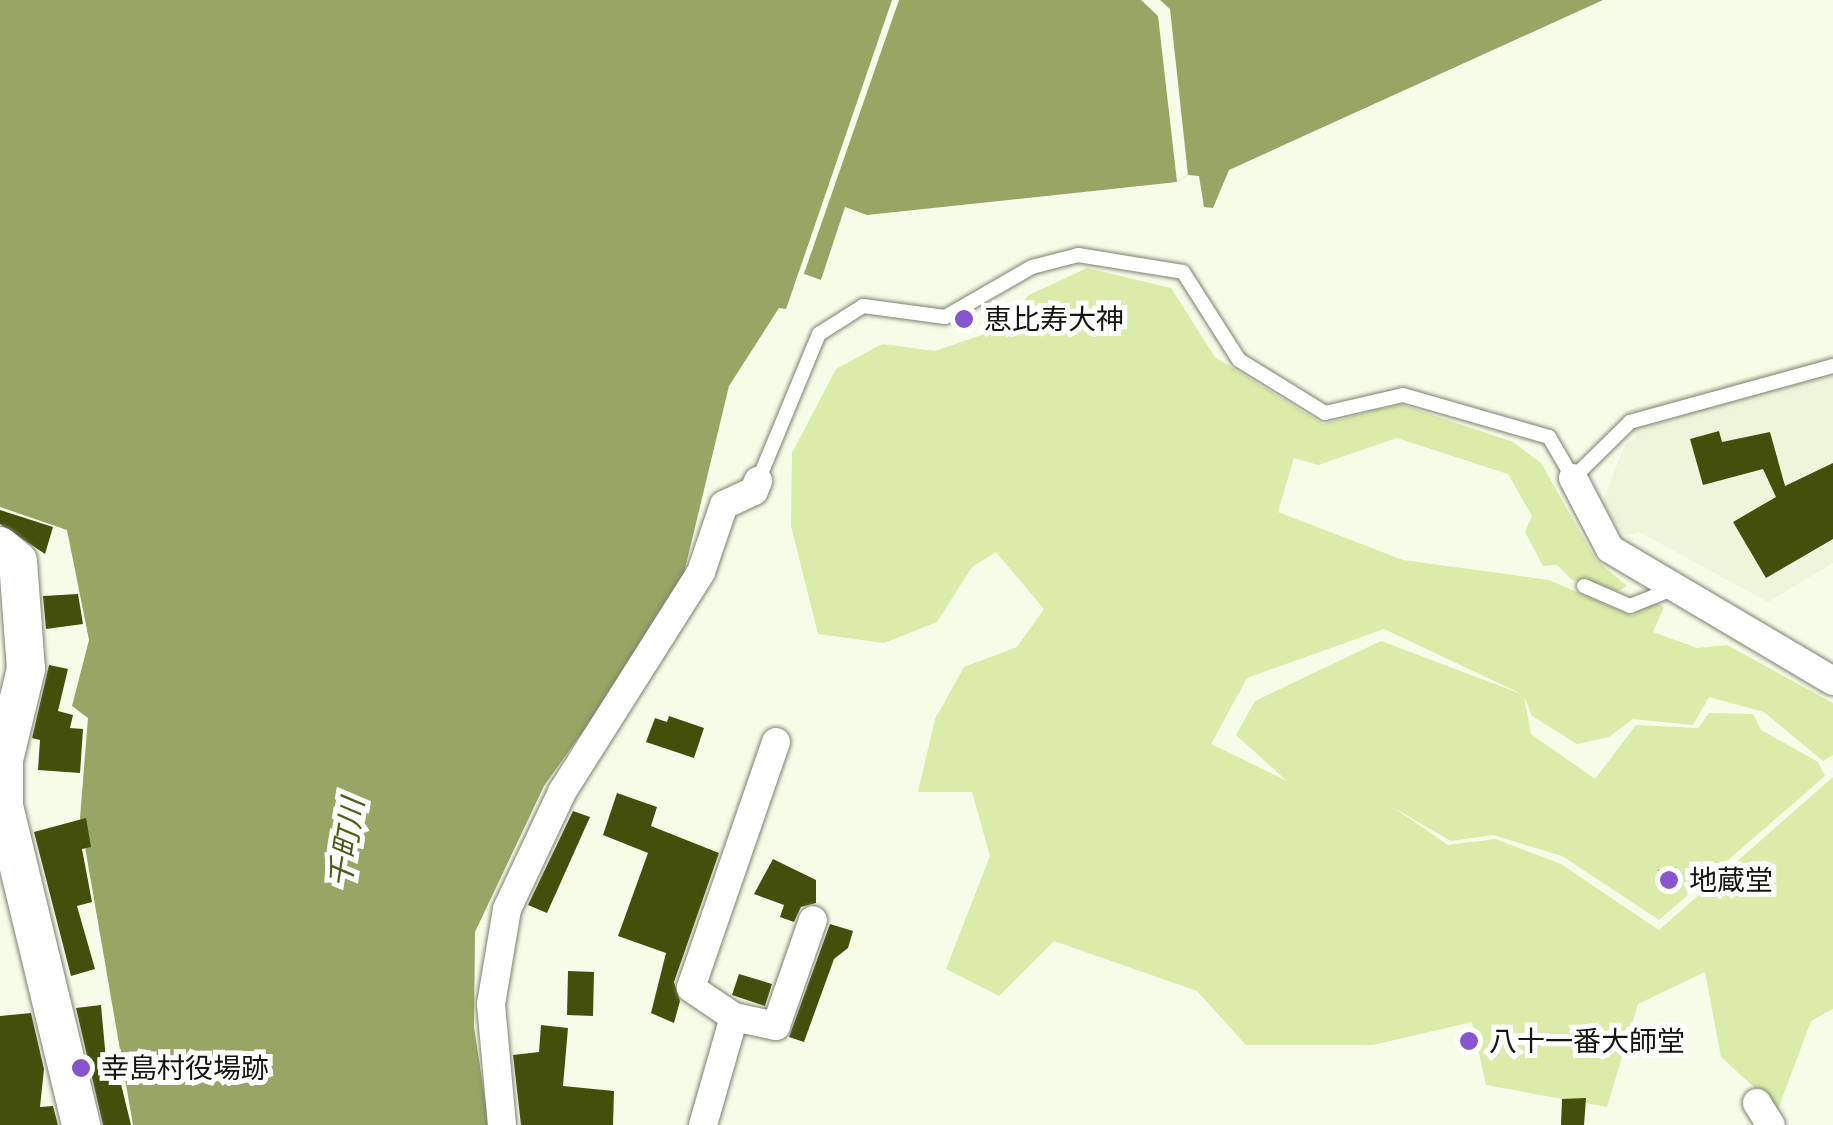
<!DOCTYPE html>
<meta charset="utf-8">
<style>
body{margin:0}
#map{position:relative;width:1833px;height:1125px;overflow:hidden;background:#f7fce9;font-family:"Asap Condensed","Noto Sans JP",sans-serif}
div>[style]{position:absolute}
.built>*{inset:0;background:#eef5da}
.green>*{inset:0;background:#dbebaa}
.water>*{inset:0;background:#97a565}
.pier>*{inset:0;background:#f7fce9}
.building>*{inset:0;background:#434f0b}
.roads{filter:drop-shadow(0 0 2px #7c816f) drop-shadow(0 0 2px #7c816f)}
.service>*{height:14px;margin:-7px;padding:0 7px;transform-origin:7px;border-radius:7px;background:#fff}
.minor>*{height:28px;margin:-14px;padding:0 14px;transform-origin:14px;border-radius:14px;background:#fff}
.secondary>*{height:38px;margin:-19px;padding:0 19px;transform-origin:19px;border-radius:19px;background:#fff}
.dots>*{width:28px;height:28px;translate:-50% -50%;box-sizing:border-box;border:5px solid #fff;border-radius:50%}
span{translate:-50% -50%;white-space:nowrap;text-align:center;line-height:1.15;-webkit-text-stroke:10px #fff;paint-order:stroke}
.poi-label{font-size:28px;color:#14160f}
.left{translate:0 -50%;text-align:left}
.water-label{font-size:30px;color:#4f5c14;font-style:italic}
</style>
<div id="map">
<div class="built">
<div style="clip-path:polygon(1833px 354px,1833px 563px,1768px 602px,1639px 532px,1625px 536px,1602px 504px,1625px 444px,1636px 438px,1625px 411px)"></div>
</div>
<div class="green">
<div style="clip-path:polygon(evenodd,1087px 268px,1171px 288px,1215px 357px,1323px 424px,1400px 404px,1513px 442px,1541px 463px,1596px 560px,1627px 586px,1618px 591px,1572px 580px,1557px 565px,1543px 566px,1525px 532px,1532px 516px,1508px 474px,1397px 438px,1318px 465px,1294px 458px,1278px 512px,1403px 560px,1549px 580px,1632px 616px,1654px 602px,1664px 607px,1653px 632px,1697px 648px,1727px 645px,1833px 703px,1833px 755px,1823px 761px,1764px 712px,1709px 697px,1693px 725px,1633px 719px,1609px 737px,1577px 744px,1532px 716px,1524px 696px,1531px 734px,1595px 779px,1636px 725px,1698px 728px,1709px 713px,1753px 714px,1761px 730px,1818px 762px,1825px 776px,1659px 920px,1562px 856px,1493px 835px,1451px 841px,1394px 808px,1448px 845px,1495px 839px,1561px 864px,1659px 930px,1833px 777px,1833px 1009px,1811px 1021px,1778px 1109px,1721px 1057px,1705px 972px,1638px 1004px,1607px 1107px,1486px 1085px,1472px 1022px,1373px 1045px,1246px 1045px,1197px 991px,1054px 941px,999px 996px,946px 969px,990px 856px,972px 792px,918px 792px,935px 719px,964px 667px,1017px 647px,1044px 609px,996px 552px,972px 567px,937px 622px,884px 643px,818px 634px,791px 526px,792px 453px,836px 369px,882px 344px,935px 351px,999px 329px,1029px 295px,1087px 268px,1384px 629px,1524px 695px,1381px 641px,1255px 701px,1236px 735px,1287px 781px,1211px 744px,1247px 678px,1384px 629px)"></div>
</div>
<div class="water">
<div style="clip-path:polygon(0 0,1603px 0,1229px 170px,1213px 208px,1204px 207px,1199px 176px,1188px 175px,1177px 182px,867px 215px,845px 207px,821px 280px,799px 272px,786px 309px,779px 308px,729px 386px,678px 598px,544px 786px,475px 932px,474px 1027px,489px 1125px,133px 1125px,80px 818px,88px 718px,72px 706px,89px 640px,67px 530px,0 507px)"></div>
</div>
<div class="pier">
<div style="clip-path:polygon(892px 0,899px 0,799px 288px,794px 286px)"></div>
<div style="clip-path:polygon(1141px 0,1160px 0,1170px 9px,1188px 175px,1177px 182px,1158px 16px)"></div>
</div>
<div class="building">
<div style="clip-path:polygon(1719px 431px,1722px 442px,1770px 432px,1785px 486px,1833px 463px,1833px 539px,1766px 578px,1733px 522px,1776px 497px,1763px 469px,1703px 485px,1690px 439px)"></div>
<div style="clip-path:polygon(0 510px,53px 527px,45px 554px,0 524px)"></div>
<div style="clip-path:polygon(78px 594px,83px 624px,46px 629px,43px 596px)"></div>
<div style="clip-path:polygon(49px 665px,68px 669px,58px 711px,73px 715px,70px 728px,83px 729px,80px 773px,38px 770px,40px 740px,32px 738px)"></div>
<div style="clip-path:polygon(669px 716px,704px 728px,694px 758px,646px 742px,655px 718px,667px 722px)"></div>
<div style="clip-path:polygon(617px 793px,657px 807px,651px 826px,719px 853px,674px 982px,680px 1001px,674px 1023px,651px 1013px,666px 953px,618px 936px,648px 853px,603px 835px)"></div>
<div style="clip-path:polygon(573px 811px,590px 817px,547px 913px,528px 905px)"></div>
<div style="clip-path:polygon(86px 818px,91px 847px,82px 849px,92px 902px,77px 906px,95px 969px,71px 976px,34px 832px)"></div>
<div style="clip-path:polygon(773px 859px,816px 880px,816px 903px,801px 907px,794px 922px,780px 917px,784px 905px,754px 894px)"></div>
<div style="clip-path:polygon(1676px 867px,1679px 890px,1662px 892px,1658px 870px)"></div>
<div style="clip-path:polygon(830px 924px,853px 931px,848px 948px,834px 959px,804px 1042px,789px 1037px)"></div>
<div style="clip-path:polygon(568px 971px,594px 972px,593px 1016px,567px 1015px)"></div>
<div style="clip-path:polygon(739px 974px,772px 984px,765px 1006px,732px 995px)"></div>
<div style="clip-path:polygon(101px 1005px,107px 1071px,117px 1068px,131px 1125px,103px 1125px,76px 1008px)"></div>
<div style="clip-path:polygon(31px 1013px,44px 1069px,40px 1107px,53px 1106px,58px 1125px,0 1125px,0 1016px)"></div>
<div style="clip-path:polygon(541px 1025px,568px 1028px,563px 1086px,614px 1091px,613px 1125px,521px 1125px,513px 1055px,539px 1052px)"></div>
<div style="clip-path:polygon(1586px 1098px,1584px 1125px,1561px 1125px,1562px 1099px)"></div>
</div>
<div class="roads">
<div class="service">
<div style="left:758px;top:481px;width:159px;rotate:-67.5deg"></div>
<div style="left:819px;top:334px;width:52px;rotate:-32.5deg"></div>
<div style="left:863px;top:306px;width:83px;rotate:7.6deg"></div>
<div style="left:945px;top:317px;width:100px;rotate:-29.9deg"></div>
<div style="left:1032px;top:267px;width:48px;rotate:-14.6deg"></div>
<div style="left:1078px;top:255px;width:106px;rotate:9.2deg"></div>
<div style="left:1183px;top:272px;width:104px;rotate:57.5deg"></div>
<div style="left:1239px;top:360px;width:101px;rotate:31.6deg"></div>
<div style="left:1325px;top:413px;width:80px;rotate:-13deg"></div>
<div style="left:1403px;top:395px;width:152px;rotate:16deg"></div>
<div style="left:1549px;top:437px;width:48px;rotate:59.7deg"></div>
<div style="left:1573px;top:478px;width:80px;rotate:-44.5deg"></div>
<div style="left:1630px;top:422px;width:211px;rotate:-15.4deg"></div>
<div style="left:1584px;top:586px;width:50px;rotate:23.5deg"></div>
<div style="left:1630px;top:606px;width:43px;rotate:-21.8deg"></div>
</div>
<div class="minor">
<div style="left:1573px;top:478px;width:80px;rotate:62.5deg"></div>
<div style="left:1610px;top:549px;width:259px;rotate:30.6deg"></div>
<div style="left:776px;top:742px;width:260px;rotate:109.1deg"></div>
<div style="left:691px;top:988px;width:52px;rotate:34deg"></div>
<div style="left:734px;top:1017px;width:43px;rotate:12.1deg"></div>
<div style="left:776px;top:1026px;width:112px;rotate:-70.8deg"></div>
<div style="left:1757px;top:1103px;width:26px;rotate:58deg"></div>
<div style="left:502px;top:1125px;width:121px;rotate:-95.2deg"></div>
<div style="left:491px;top:1004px;width:96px;rotate:-80.4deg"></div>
<div style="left:507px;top:909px;width:129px;rotate:-64.8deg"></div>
<div style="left:562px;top:792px;width:260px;rotate:-57.7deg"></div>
<div style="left:701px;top:572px;width:71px;rotate:-71.1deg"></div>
<div style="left:724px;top:505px;width:33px;rotate:-25deg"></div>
<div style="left:754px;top:491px;width:11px;rotate:-68deg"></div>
<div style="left:703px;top:1125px;width:112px;rotate:-74deg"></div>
</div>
<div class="secondary">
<div style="left:0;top:546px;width:23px;rotate:40deg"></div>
<div style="left:18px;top:561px;width:108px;rotate:85.8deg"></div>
<div style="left:26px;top:669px;width:94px;rotate:103.6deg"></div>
<div style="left:4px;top:760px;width:46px;rotate:90deg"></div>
<div style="left:4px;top:806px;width:328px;rotate:76.4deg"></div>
</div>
</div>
<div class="dots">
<div style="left:964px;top:319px;background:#8756cf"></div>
<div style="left:1669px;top:880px;background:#8756cf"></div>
<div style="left:1469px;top:1041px;background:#8756cf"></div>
<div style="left:81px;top:1068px;background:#8756cf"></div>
</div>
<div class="poi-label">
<span class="left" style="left:984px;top:319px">恵比寿大神</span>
<span class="left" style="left:1689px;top:880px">地蔵堂</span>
<span class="left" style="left:1489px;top:1041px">八十一番大師堂</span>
<span class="left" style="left:101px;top:1068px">幸島村役場跡</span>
</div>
<div class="water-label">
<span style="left:346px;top:843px;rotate:-81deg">千町川</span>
</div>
</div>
